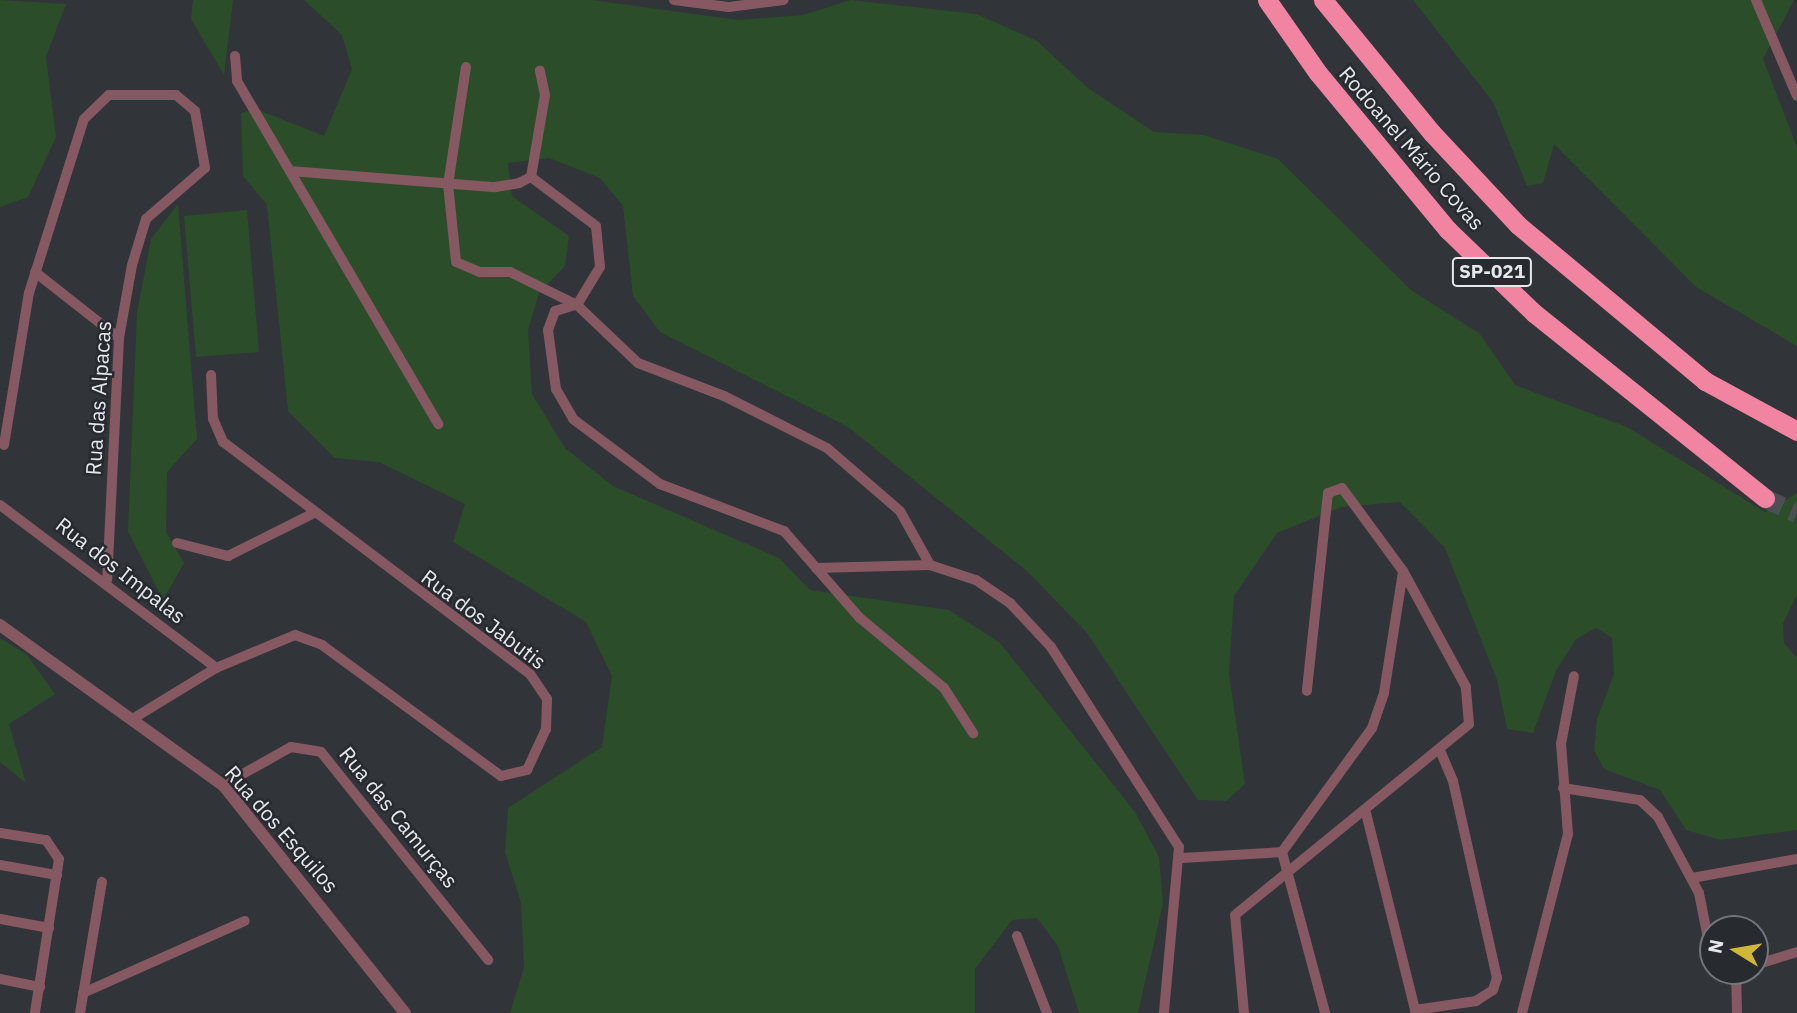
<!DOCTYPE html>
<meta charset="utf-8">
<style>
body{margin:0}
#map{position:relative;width:1797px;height:1013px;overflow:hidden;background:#313439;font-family:"IBM Plex Sans",sans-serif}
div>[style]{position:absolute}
.green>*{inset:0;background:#2b4d2a}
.motorway-tunnel>*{height:19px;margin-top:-9.5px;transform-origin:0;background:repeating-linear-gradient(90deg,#4c4f54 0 19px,transparent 0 29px)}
.minor>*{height:10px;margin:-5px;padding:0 5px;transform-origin:5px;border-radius:5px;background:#855862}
.tertiary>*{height:12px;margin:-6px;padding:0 6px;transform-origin:6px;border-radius:6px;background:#855862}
.motorway>*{height:19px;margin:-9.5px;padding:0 9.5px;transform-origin:9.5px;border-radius:9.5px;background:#f184a0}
span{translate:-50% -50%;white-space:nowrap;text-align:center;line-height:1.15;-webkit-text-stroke:5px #272a2f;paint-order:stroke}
.shield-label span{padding:2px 5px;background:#272a2f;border:2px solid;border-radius:5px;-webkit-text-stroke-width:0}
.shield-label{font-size:19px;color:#e6e8eb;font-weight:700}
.street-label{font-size:21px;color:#e6e8eb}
.north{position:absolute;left:1699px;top:915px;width:70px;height:70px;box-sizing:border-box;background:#272a2f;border:2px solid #73767a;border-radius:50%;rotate:281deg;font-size:19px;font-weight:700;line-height:28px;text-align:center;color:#e6e8eb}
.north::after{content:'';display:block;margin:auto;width:24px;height:32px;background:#d0b736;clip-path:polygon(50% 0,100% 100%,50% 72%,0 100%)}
</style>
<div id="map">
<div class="green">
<div style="clip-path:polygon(0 0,66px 4px,46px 57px,56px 137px,28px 197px,0 207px)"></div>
<div style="clip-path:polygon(193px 0,233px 0,224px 75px,191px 19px)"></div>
<div style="clip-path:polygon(304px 0,592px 0,738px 20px,803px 15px,851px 0,977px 14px,1037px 41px,1088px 88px,1154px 132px,1204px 135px,1278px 159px,1411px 290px,1480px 334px,1515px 385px,1627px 427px,1765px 512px,1797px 493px,1797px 594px,1783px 624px,1784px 643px,1797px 658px,1797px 830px,1721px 840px,1686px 830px,1660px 790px,1604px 769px,1594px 750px,1597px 719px,1614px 674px,1612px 638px,1596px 628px,1576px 639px,1556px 671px,1533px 733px,1507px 729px,1497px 680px,1445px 548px,1400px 502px,1342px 507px,1277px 533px,1234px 596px,1229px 674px,1245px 784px,1226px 801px,1198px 800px,1087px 633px,1028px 572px,848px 427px,660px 332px,633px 296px,623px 206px,600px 178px,549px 158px,508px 163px,512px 196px,569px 236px,565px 266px,539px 293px,528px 330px,532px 394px,565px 448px,613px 486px,779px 558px,810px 590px,949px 610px,1000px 643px,1135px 812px,1159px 857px,1163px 903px,1138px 1013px,1079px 1013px,1058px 946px,1037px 918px,1012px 920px,975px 969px,975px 1013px,510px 1013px,524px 967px,521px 903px,505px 852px,508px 808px,602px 747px,612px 676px,586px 622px,453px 542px,465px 504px,379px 462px,335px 458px,288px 411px,267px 205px,243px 176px,241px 113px,256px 109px,324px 136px,352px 69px,342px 35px)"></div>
<div style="clip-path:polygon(1413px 0,1794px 0,1763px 59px,1797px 147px,1797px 346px,1696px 287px,1554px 144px,1543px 183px,1527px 186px,1493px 102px)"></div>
<div style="clip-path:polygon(178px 204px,197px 439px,167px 472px,166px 532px,184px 563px,163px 600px,128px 531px,137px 313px,151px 239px)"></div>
<div style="clip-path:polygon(247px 210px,259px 352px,196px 357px,184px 216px)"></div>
<div style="clip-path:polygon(0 638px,27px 655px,55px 694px,9px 724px,26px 783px,0 762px)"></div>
</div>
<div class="motorway-tunnel">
<div style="left:1765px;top:498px;width:35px;rotate:25deg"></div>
</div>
<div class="minor">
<div style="left:674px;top:0;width:55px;rotate:7.3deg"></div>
<div style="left:729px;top:7px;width:55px;rotate:-7.3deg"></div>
<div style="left:1756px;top:0;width:104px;rotate:66.9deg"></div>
<div style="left:235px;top:56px;width:25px;rotate:85deg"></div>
<div style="left:237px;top:81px;width:398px;rotate:59.6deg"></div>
<div style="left:466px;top:67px;width:118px;rotate:98.7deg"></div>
<div style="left:448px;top:184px;width:78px;rotate:84.1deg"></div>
<div style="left:456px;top:262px;width:26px;rotate:23deg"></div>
<div style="left:480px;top:272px;width:30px"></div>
<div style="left:510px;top:272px;width:75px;rotate:26.2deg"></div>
<div style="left:577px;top:305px;width:84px;rotate:43.6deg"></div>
<div style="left:638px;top:363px;width:92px;rotate:21deg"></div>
<div style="left:724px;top:396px;width:115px;rotate:26.8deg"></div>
<div style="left:827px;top:448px;width:96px;rotate:40.8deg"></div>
<div style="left:900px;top:511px;width:62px;rotate:60.9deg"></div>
<div style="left:290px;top:171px;width:206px;rotate:4.5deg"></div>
<div style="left:495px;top:187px;width:24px;rotate:-9deg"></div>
<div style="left:519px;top:183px;width:13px;rotate:-27deg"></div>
<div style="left:531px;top:177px;width:83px;rotate:-80.3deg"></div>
<div style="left:545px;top:95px;width:25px;rotate:-102deg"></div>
<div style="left:531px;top:177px;width:81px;rotate:37deg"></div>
<div style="left:596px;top:226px;width:41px;rotate:84.4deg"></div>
<div style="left:600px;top:267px;width:44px;rotate:121.2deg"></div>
<div style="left:35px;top:272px;width:107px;rotate:38.2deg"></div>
<div style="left:575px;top:305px;width:21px;rotate:163deg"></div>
<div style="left:555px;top:311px;width:20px;rotate:110deg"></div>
<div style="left:548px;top:330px;width:60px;rotate:82.3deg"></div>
<div style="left:556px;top:389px;width:34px;rotate:60deg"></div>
<div style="left:573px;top:419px;width:109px;rotate:36.8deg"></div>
<div style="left:660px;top:484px;width:133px;rotate:20.8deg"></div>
<div style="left:784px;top:531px;width:116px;rotate:48.9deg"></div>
<div style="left:860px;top:618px;width:109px;rotate:39.8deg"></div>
<div style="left:944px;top:688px;width:54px;rotate:57.2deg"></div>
<div style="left:4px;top:445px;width:154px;rotate:-80.7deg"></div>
<div style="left:29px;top:293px;width:182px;rotate:-72.5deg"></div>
<div style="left:84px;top:119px;width:35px;rotate:-44deg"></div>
<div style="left:109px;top:95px;width:67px"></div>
<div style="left:176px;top:95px;width:25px;rotate:40deg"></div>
<div style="left:195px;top:111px;width:58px;rotate:80deg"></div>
<div style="left:205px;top:168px;width:78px;rotate:139.2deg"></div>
<div style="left:146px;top:219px;width:48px;rotate:106.9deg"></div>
<div style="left:132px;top:265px;width:74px;rotate:100.1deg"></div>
<div style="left:119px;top:338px;width:242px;rotate:92.8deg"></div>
<div style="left:0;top:505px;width:271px;rotate:37deg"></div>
<div style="left:177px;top:543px;width:53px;rotate:14.3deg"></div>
<div style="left:228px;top:556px;width:94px;rotate:-26.6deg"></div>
<div style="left:816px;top:568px;width:114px;rotate:-1.5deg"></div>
<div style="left:930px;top:565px;width:48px;rotate:18.1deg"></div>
<div style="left:976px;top:580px;width:41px;rotate:34.1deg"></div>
<div style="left:1010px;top:603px;width:60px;rotate:47deg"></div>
<div style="left:1051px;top:647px;width:237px;rotate:57.4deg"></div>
<div style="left:1179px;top:847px;width:167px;rotate:95.2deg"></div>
<div style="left:134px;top:718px;width:96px;rotate:-31.4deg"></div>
<div style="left:216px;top:668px;width:86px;rotate:-22.7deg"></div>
<div style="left:295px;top:635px;width:29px;rotate:20deg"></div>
<div style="left:322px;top:645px;width:222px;rotate:36.2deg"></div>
<div style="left:501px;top:776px;width:27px;rotate:-13deg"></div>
<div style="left:527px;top:770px;width:45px;rotate:-65.1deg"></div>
<div style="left:546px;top:729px;width:30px;rotate:-88deg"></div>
<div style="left:547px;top:699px;width:30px;rotate:-124deg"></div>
<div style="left:530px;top:674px;width:385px;rotate:-142.9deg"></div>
<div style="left:223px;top:442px;width:25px;rotate:-113deg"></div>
<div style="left:213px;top:419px;width:44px;rotate:-92.6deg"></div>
<div style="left:223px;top:785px;width:78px;rotate:-29.2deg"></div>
<div style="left:291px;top:747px;width:30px;rotate:9deg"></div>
<div style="left:321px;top:752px;width:267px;rotate:51.2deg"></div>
<div style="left:1563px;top:788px;width:78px;rotate:8.9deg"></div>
<div style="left:1640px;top:800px;width:25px;rotate:43deg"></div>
<div style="left:1658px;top:817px;width:86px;rotate:61.7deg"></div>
<div style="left:1699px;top:893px;width:72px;rotate:78.8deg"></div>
<div style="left:1366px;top:813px;width:206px;rotate:76deg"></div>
<div style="left:0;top:833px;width:47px;rotate:8.7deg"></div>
<div style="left:46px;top:840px;width:23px;rotate:56deg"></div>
<div style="left:59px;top:859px;width:156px;rotate:98.9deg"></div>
<div style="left:1282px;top:852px;width:167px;rotate:75deg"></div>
<div style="left:1182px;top:858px;width:100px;rotate:-3.4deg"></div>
<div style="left:1282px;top:852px;width:153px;rotate:-54deg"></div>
<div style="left:1372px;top:728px;width:37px;rotate:-71deg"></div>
<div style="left:1384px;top:693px;width:123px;rotate:-81.1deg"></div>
<div style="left:1403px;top:571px;width:103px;rotate:-126.3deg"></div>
<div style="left:1342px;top:488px;width:15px;rotate:160deg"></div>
<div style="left:1328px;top:493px;width:199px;rotate:96.1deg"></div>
<div style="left:0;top:865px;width:58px;rotate:10deg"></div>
<div style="left:1692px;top:878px;width:107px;rotate:-10.3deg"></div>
<div style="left:0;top:919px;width:50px;rotate:10.4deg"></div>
<div style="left:1017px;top:936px;width:83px;rotate:68.7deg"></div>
<div style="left:1755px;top:965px;width:44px;rotate:-17.2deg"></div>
<div style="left:1736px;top:971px;width:42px;rotate:88.6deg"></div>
<div style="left:0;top:979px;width:41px;rotate:11.3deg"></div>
<div style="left:83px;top:993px;width:177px;rotate:-24deg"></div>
<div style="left:1415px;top:1010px;width:62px;rotate:-8.4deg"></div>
<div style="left:1476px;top:1001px;width:20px;rotate:-33deg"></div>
<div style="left:1493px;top:990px;width:13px;rotate:-72deg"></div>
<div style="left:1497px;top:978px;width:202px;rotate:-102.6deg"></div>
<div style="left:1453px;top:781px;width:30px;rotate:-113deg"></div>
<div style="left:80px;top:1013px;width:133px;rotate:-80.5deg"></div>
<div style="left:1244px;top:1013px;width:98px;rotate:-95.2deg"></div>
<div style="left:1235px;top:915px;width:302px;rotate:-39.2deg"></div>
<div style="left:1469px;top:724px;width:37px;rotate:-95deg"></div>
<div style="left:1466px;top:687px;width:132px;rotate:-118.5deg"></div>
<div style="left:1522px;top:1013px;width:185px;rotate:-75.6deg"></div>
<div style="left:1568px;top:834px;width:90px;rotate:-94.4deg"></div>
<div style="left:1561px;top:744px;width:69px;rotate:-79.2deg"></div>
</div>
<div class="tertiary">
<div style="left:0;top:625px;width:274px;rotate:35.7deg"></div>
<div style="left:223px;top:785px;width:292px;rotate:51.4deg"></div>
</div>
<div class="motorway">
<div style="left:1267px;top:0;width:89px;rotate:55.1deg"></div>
<div style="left:1318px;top:73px;width:204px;rotate:50.4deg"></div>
<div style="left:1448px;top:230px;width:120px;rotate:44deg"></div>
<div style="left:1534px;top:313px;width:296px;rotate:38.7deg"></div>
<div style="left:1323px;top:0;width:172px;rotate:50.7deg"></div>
<div style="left:1432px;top:133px;width:126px;rotate:46.9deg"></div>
<div style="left:1518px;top:225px;width:244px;rotate:39.8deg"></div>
<div style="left:1705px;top:381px;width:105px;rotate:28.5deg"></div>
</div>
<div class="shield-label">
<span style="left:1492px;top:272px">SP-021</span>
</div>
<div class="street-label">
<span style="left:1412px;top:148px;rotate:49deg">Rodoanel Mário Covas</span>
<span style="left:98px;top:398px;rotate:-86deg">Rua das Alpacas</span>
<span style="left:121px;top:570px;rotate:38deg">Rua dos Impalas</span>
<span style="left:484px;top:619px;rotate:37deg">Rua dos Jabutis</span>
<span style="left:399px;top:817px;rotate:51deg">Rua das Camurças</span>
<span style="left:282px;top:829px;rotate:49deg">Rua dos Esquilos</span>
</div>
<div class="north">N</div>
</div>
